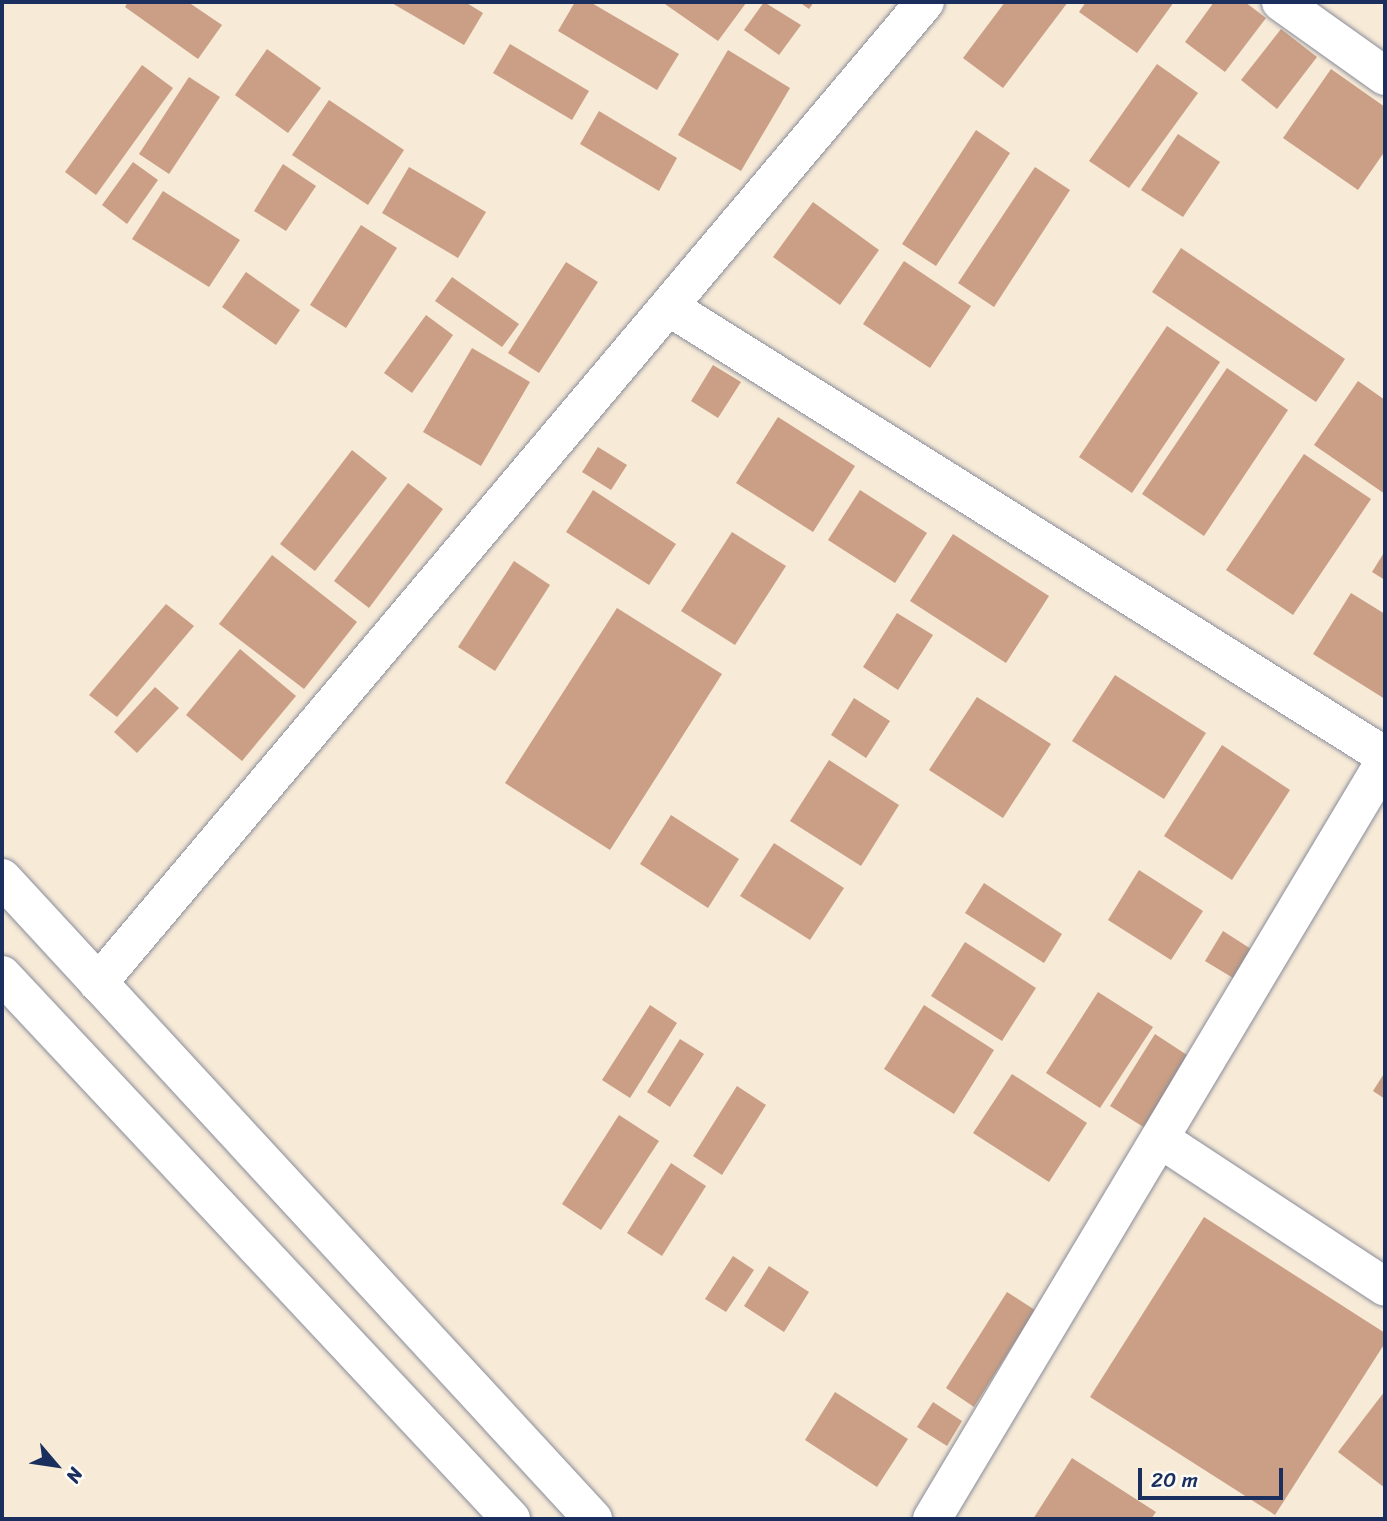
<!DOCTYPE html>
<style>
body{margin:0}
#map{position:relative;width:1387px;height:1521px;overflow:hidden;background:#f7ead7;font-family:Sriracha,sans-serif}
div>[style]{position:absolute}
.building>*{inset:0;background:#ca9f85}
.roads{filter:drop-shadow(0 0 2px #898c9a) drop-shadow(0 0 2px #898c9a)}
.minor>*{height:38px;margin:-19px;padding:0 19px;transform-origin:19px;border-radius:19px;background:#fff}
.highway>*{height:38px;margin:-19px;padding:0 19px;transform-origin:19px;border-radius:19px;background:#fff}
span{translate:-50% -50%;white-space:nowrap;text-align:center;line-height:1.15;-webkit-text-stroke:5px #fdfcf7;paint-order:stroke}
.frame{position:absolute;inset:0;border:4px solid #1b2f5e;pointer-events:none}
.north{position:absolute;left:21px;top:1430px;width:70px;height:70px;-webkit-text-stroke:5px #fdfcf7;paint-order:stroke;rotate:119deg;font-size:19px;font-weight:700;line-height:28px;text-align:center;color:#1b2f5e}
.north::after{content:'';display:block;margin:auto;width:24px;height:32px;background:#1b2f5e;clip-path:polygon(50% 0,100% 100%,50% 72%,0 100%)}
.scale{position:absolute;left:1138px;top:1468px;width:145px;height:32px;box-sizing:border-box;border:4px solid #1b2f5e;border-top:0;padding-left:9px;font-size:21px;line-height:24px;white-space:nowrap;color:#1b2f5e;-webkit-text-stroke:5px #fdfcf7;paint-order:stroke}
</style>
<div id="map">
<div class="building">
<div style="clip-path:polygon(128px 2px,188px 2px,222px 25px,198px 59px,125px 7px)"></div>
<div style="clip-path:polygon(390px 2px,465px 2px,483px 13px,464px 45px)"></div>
<div style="clip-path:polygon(575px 2px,590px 2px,679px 54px,657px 90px,558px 31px)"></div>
<div style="clip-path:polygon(662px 2px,743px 2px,746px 3px,718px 41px)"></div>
<div style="clip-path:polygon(764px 2px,801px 25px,779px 55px,744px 30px)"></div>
<div style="clip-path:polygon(799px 2px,814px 2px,809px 9px)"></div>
<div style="clip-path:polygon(1005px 2px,1068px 2px,1003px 88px,963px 58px)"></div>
<div style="clip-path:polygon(1086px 2px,1174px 2px,1137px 53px,1079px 12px)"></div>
<div style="clip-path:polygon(1214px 2px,1245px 2px,1266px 18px,1225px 72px,1185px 42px)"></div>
<div style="clip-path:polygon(1281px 29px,1317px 57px,1277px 109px,1241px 80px)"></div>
<div style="clip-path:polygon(510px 44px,589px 91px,572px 120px,493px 73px)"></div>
<div style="clip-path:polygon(267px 49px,321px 88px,288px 133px,235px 95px)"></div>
<div style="clip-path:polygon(728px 50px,790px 88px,741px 171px,678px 135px)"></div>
<div style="clip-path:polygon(1157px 64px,1198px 93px,1129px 188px,1089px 161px)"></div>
<div style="clip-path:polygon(142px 65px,173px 88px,96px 195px,65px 172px)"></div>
<div style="clip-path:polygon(1331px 69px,1385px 107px,1385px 151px,1358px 190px,1283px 138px)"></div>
<div style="clip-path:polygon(189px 77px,220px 97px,169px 174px,139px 154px)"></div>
<div style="clip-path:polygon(329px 100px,404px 150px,368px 205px,292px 155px)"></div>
<div style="clip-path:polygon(599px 111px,677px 158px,659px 191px,580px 144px)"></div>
<div style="clip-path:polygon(976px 130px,1010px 153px,936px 266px,902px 244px)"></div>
<div style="clip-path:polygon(1178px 134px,1220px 162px,1183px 217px,1141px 190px)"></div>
<div style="clip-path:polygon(133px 162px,158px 180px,127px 224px,102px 205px)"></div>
<div style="clip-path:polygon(283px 164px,316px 186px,286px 231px,254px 211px)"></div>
<div style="clip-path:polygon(409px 167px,486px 212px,458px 258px,382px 213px)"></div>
<div style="clip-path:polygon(1035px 167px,1070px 190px,994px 307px,958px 283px)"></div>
<div style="clip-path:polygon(163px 191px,240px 240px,209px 287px,132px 239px)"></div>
<div style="clip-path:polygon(813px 202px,879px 250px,840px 305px,773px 257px)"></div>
<div style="clip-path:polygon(361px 225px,397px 248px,346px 328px,310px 305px)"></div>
<div style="clip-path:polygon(1181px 248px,1345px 359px,1316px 402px,1152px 292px)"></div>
<div style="clip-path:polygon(904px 261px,971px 306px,930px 368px,863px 324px)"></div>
<div style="clip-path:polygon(566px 262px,598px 282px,539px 373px,508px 353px)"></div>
<div style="clip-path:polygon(246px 272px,300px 310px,276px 345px,222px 307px)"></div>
<div style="clip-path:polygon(452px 277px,519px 324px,502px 347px,435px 301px)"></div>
<div style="clip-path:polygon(426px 315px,453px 335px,412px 393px,384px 373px)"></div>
<div style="clip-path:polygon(1167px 326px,1220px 362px,1132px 493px,1079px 457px)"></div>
<div style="clip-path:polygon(472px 348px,530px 382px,481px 466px,423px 432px)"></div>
<div style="clip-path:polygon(713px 365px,741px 382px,718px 418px,691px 401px)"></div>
<div style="clip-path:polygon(1227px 368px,1288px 410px,1204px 536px,1142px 494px)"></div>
<div style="clip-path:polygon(1358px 381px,1385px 400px,1385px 494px,1314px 445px)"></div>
<div style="clip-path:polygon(778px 417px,855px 466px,813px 532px,736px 483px)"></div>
<div style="clip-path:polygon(598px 447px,627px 465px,611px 490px,582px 472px)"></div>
<div style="clip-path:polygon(352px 450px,387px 478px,315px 571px,280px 544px)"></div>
<div style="clip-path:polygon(1304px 454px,1371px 499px,1293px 615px,1226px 570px)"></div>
<div style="clip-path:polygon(408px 483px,443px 509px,369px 608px,334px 581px)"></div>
<div style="clip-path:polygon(593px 490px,676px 544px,649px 585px,566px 532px)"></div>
<div style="clip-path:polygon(860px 490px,927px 533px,895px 583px,828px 540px)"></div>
<div style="clip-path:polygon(732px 532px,786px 566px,735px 645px,681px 611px)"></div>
<div style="clip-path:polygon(953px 534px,1049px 596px,1006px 663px,910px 601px)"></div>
<div style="clip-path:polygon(1385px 551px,1385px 580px,1372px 572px)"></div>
<div style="clip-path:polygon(272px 555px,357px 622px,304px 689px,219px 624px)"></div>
<div style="clip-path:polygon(514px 561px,550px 585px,495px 671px,458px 647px)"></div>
<div style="clip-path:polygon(1351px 593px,1385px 614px,1385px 699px,1313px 654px)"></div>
<div style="clip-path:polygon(166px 604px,194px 626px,117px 717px,89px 695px)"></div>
<div style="clip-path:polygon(617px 608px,722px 674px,610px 850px,505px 783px)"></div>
<div style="clip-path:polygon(897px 613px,933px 635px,898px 690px,863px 667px)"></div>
<div style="clip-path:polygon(240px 649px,296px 696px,242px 761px,186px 715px)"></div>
<div style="clip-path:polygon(1115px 675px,1206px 733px,1164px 799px,1072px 741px)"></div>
<div style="clip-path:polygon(155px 687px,179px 708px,137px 753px,114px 732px)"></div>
<div style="clip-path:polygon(977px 697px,1051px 744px,1003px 818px,929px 770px)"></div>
<div style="clip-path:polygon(854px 698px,890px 721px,866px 758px,831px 735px)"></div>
<div style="clip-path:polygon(1222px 745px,1290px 790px,1232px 880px,1164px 836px)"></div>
<div style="clip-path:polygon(829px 760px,899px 805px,861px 866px,790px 821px)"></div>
<div style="clip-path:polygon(671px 815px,739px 859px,708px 908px,640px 864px)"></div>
<div style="clip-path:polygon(774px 843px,844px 888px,810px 940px,740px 896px)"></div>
<div style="clip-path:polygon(1139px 870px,1203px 911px,1171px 960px,1108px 920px)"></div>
<div style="clip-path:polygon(984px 883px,1062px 934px,1044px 963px,965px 913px)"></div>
<div style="clip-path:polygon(1223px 931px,1262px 956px,1243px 984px,1205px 961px)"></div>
<div style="clip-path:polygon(965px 942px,1036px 988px,1002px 1041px,931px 996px)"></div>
<div style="clip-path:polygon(1098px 992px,1153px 1027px,1100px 1108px,1046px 1073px)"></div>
<div style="clip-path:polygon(650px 1005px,677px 1023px,630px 1098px,602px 1080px)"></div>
<div style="clip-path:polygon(924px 1005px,994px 1050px,954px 1114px,884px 1069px)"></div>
<div style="clip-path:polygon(1155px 1034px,1190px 1057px,1145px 1128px,1110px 1106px)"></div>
<div style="clip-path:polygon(680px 1039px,704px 1054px,670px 1107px,647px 1092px)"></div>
<div style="clip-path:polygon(1385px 1072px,1385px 1099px,1373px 1091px)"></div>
<div style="clip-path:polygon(1012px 1074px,1087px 1123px,1049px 1182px,973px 1133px)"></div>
<div style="clip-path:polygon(737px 1086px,766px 1105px,722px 1175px,693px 1156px)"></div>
<div style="clip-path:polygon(619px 1115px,659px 1141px,601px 1230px,562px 1204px)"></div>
<div style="clip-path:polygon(671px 1163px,706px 1186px,662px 1256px,627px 1233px)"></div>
<div style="clip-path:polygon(1204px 1217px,1385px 1333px,1385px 1343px,1275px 1515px,1090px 1397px)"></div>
<div style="clip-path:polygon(733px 1256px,754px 1270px,726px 1312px,705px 1299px)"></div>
<div style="clip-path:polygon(769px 1266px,809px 1292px,784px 1332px,744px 1306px)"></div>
<div style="clip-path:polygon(1007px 1292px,1035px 1310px,974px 1407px,946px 1388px)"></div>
<div style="clip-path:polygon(1385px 1391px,1385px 1488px,1338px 1452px)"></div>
<div style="clip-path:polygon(835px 1392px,908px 1439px,877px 1487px,805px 1440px)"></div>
<div style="clip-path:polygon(933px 1402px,962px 1421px,947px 1446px,917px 1427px)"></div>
<div style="clip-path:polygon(1072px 1458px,1156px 1512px,1151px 1519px,1033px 1519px)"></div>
</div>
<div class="roads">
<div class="minor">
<div style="left:1281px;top:2px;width:128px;rotate:35.4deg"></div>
<div style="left:669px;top:307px;width:845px;rotate:32.09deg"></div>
<div style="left:98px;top:983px;width:1283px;rotate:-49.87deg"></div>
<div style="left:1160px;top:1139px;width:269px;rotate:33.3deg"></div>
<div style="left:932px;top:1519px;width:883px;rotate:-59.14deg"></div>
</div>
<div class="highway">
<div style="left:2px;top:878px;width:872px;rotate:47.32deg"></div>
<div style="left:2px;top:975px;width:745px;rotate:46.9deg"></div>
</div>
</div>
<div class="frame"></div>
<div class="north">N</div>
<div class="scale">20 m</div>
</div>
